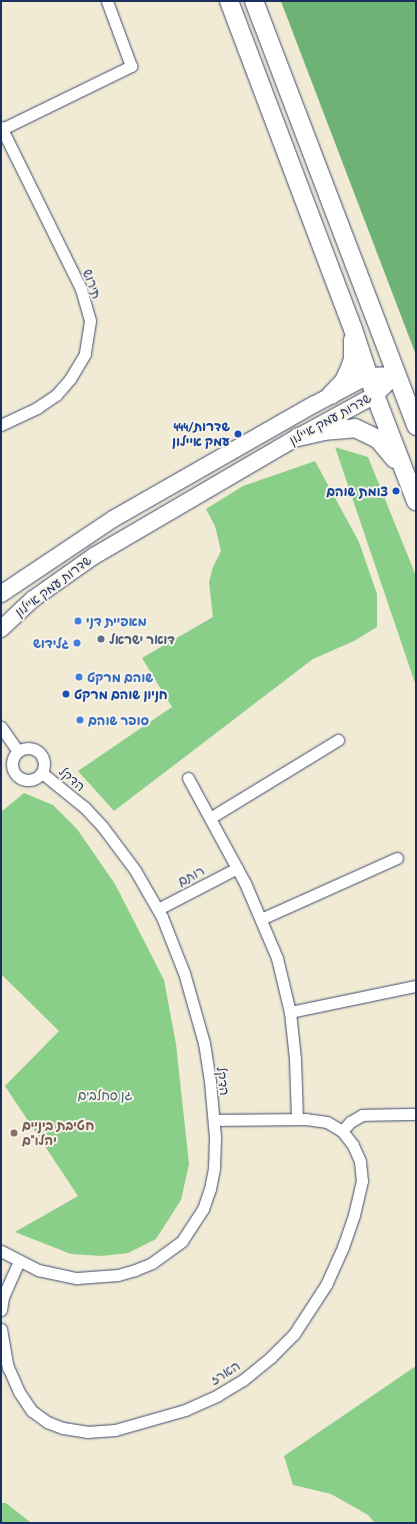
<!DOCTYPE html>
<meta charset="utf-8">
<style>
body{margin:0}
#map{position:relative;width:417px;height:1524px;overflow:hidden;background:#f1ead4;font-family:"Patrick Hand","Playpen Sans Hebrew",sans-serif}
div>[style]{position:absolute}
.green>*{inset:0;background:#89cf89}
.forest>*{inset:0;background:#6eb275}
.roads{filter:drop-shadow(0 0 1px #3b4b70) drop-shadow(0 0 1px #3b4b70)}
.street>*{height:11px;margin:-5.5px;padding:0 5.5px;transform-origin:5.5px;border-radius:5.5px;background:#fff}
.street>.ring{margin:-5.5px;padding:0;box-sizing:content-box;background:none;border:11px solid #fff;border-radius:50%}
.secondary>*{height:16px;margin:-8px;padding:0 8px;transform-origin:8px;border-radius:8px;background:#fff}
.primary>*{height:18px;margin:-9px;padding:0 9px;transform-origin:9px;border-radius:9px;background:#fff}
.dots>*{width:11px;height:11px;translate:-50% -50%;box-sizing:border-box;border:2px solid #f7f3e8;border-radius:50%}
span{translate:-50% -50%;white-space:nowrap;text-align:center;line-height:1.15;-webkit-text-stroke:4px #f7f3e8;paint-order:stroke}
.street-label{font-size:13px;color:#1b2f5e}
.transit-label{font-size:13px;color:#164399;font-weight:700}
.right{translate:-100% -50%;text-align:right}
.left{translate:0 -50%;text-align:left}
.shop-label{font-size:13px;color:#366cbe;font-weight:700}
.service-label{font-size:13px;color:#4e5e75;font-weight:700}
.park-label{font-size:13px;color:#365769}
.education-label{font-size:13px;color:#785e54;font-weight:700}
.frame{position:absolute;inset:0;border:2px solid #1b2f5e;pointer-events:none}
</style>
<div id="map">
<div class="green">
<div style="clip-path:polygon(335px 447px,368px 457px,416px 576px,416px 686px)"></div>
<div style="clip-path:polygon(315px 461px,359px 542px,377px 594px,377px 627px,354px 641px,313px 659px,114px 811px,78px 771px,172px 707px,142px 658px,213px 617px,209px 582px,213px 567px,221px 551px,215px 526px,206px 509px,243px 486px)"></div>
<div style="clip-path:polygon(24px 793px,53px 805px,77px 829px,115px 884px,164px 980px,176px 1044px,189px 1164px,181px 1200px,156px 1239px,128px 1253px,102px 1256px,71px 1254px,15px 1232px,78px 1196px,5px 1086px,59px 1031px,1px 974px,1px 812px)"></div>
<div style="clip-path:polygon(416px 1366px,416px 1523px,375px 1523px,368px 1515px,331px 1494px,293px 1485px,284px 1456px)"></div>
<div style="clip-path:polygon(1px 1503px,6px 1503px,31px 1523px,1px 1523px)"></div>
</div>
<div class="forest">
<div style="clip-path:polygon(281px 1px,416px 1px,416px 355px,282px 4px)"></div>
</div>
<div class="roads">
<div class="street">
<div style="left:1px;top:127px;width:181px;rotate:63.7deg"></div>
<div style="left:81px;top:289px;width:33px;rotate:74deg"></div>
<div style="left:90px;top:321px;width:33px;rotate:99deg"></div>
<div style="left:85px;top:354px;width:29px;rotate:121deg"></div>
<div style="left:70px;top:379px;width:21px;rotate:131deg"></div>
<div style="left:56px;top:395px;width:23px;rotate:146deg"></div>
<div style="left:37px;top:408px;width:40px;rotate:155deg"></div>
<div style="left:2px;top:129px;width:144px;rotate:-26deg"></div>
<div style="left:131px;top:66px;width:69px;rotate:-110.3deg"></div>
<div style="left:1px;top:727px;width:29px;rotate:55deg"></div>
<div class="ring" style="left:12px;top:748px;width:21px;height:21px"></div>
<div style="left:188px;top:778px;width:119px;rotate:61.5deg"></div>
<div style="left:245px;top:883px;width:82px;rotate:66.9deg"></div>
<div style="left:277px;top:958px;width:56px;rotate:76.5deg"></div>
<div style="left:290px;top:1012px;width:47px;rotate:83.9deg"></div>
<div style="left:295px;top:1059px;width:60px;rotate:88.1deg"></div>
<div style="left:210px;top:818px;width:150px;rotate:-31.4deg"></div>
<div style="left:158px;top:909px;width:89px;rotate:-27.4deg"></div>
<div style="left:261px;top:919px;width:149px;rotate:-24.2deg"></div>
<div style="left:290px;top:1012px;width:129px;rotate:-11.7deg"></div>
<div style="left:342px;top:1131px;width:12px;rotate:-48deg"></div>
<div style="left:350px;top:1122px;width:14px;rotate:-30deg"></div>
<div style="left:362px;top:1115px;width:54px;rotate:-1.1deg"></div>
<div style="left:1px;top:1251px;width:42px;rotate:27.2deg"></div>
<div style="left:38px;top:1270px;width:40px;rotate:12deg"></div>
<div style="left:77px;top:1278px;width:41px;rotate:-4.2deg"></div>
<div style="left:118px;top:1275px;width:18px;rotate:-16deg"></div>
<div style="left:135px;top:1270px;width:18px;rotate:-22deg"></div>
<div style="left:152px;top:1263px;width:37px;rotate:-36deg"></div>
<div style="left:182px;top:1241px;width:38px;rotate:-57deg"></div>
<div style="left:203px;top:1209px;width:21px;rotate:-71deg"></div>
<div style="left:210px;top:1189px;width:21px;rotate:-79deg"></div>
<div style="left:214px;top:1168px;width:31px;rotate:-88deg"></div>
<div style="left:215px;top:1137px;width:56px;rotate:-95.1deg"></div>
<div style="left:210px;top:1081px;width:38px;rotate:-99deg"></div>
<div style="left:204px;top:1043px;width:73px;rotate:-105.9deg"></div>
<div style="left:184px;top:973px;width:60px;rotate:-111.4deg"></div>
<div style="left:162px;top:917px;width:54px;rotate:-119.9deg"></div>
<div style="left:135px;top:870px;width:55px;rotate:-126.9deg"></div>
<div style="left:102px;top:826px;width:26px;rotate:-133deg"></div>
<div style="left:84px;top:807px;width:54px;rotate:-141deg"></div>
<div style="left:1px;top:1310px;width:13px;rotate:-81deg"></div>
<div style="left:3px;top:1297px;width:39px;rotate:-66deg"></div>
<div style="left:1px;top:1329px;width:39px;rotate:80deg"></div>
<div style="left:8px;top:1367px;width:27px;rotate:66deg"></div>
<div style="left:19px;top:1392px;width:23px;rotate:56deg"></div>
<div style="left:32px;top:1411px;width:19px;rotate:36deg"></div>
<div style="left:47px;top:1422px;width:17px;rotate:21deg"></div>
<div style="left:63px;top:1428px;width:24px;rotate:9deg"></div>
<div style="left:87px;top:1432px;width:28px;rotate:-4deg"></div>
<div style="left:115px;top:1430px;width:73px;rotate:-15.9deg"></div>
<div style="left:185px;top:1410px;width:36px;rotate:-24deg"></div>
<div style="left:218px;top:1395px;width:29px;rotate:-31deg"></div>
<div style="left:243px;top:1380px;width:36px;rotate:-39deg"></div>
<div style="left:271px;top:1357px;width:33px;rotate:-45deg"></div>
<div style="left:294px;top:1334px;width:59px;rotate:-56.9deg"></div>
<div style="left:326px;top:1285px;width:42px;rotate:-65.9deg"></div>
<div style="left:343px;top:1247px;width:34px;rotate:-71deg"></div>
<div style="left:354px;top:1215px;width:35px;rotate:-77deg"></div>
<div style="left:362px;top:1181px;width:20px;rotate:-96deg"></div>
<div style="left:360px;top:1161px;width:17px;rotate:-114deg"></div>
<div style="left:353px;top:1145px;width:18px;rotate:-128deg"></div>
<div style="left:342px;top:1131px;width:17px;rotate:-149deg"></div>
<div style="left:327px;top:1122px;width:21px;rotate:-172deg"></div>
<div style="left:306px;top:1119px;width:92px;rotate:179.4deg"></div>
</div>
<div class="secondary">
<div style="left:1px;top:594px;width:135px;rotate:-33.8deg"></div>
<div style="left:113px;top:519px;width:232px;rotate:-29.7deg"></div>
<div style="left:315px;top:404px;width:60px;rotate:-27.8deg"></div>
<div style="left:368px;top:376px;width:28px;rotate:-2deg"></div>
<div style="left:1px;top:629px;width:44px;rotate:-43.2deg"></div>
<div style="left:33px;top:599px;width:75px;rotate:-35.2deg"></div>
<div style="left:94px;top:556px;width:236px;rotate:-30.3deg"></div>
<div style="left:298px;top:437px;width:88px;rotate:-28.6deg"></div>
<div style="left:375px;top:395px;width:29px;rotate:-44deg"></div>
</div>
<div class="primary">
<div style="left:229px;top:1px;width:351px;rotate:69.3deg"></div>
<div style="left:353px;top:329px;width:70px;rotate:71.6deg"></div>
<div style="left:375px;top:395px;width:114px;rotate:68.9deg"></div>
<div style="left:254px;top:1px;width:455px;rotate:69.1deg"></div>
<div style="left:331px;top:395px;width:19px;rotate:-47deg"></div>
<div style="left:344px;top:381px;width:14px;rotate:-65deg"></div>
<div style="left:350px;top:368px;width:9px;rotate:-72deg"></div>
<div style="left:353px;top:359px;width:19px;rotate:-90deg"></div>
<div style="left:298px;top:437px;width:26px;rotate:-13deg"></div>
<div style="left:323px;top:431px;width:32px;rotate:-5deg"></div>
<div style="left:355px;top:428px;width:25px;rotate:26deg"></div>
<div style="left:378px;top:439px;width:26px;rotate:50deg"></div>
</div>
</div>
<div class="dots">
<div style="left:238px;top:434px;background:#1a4fb4"></div>
<div style="left:396px;top:491px;background:#1a4fb4"></div>
<div style="left:78px;top:621px;background:#3f7fe0"></div>
<div style="left:101px;top:639px;background:#5c6f8a"></div>
<div style="left:77px;top:643px;background:#3f7fe0"></div>
<div style="left:79px;top:677px;background:#3f7fe0"></div>
<div style="left:66px;top:694px;background:#1a4fb4"></div>
<div style="left:80px;top:720px;background:#3f7fe0"></div>
<div style="left:14px;top:1133px;background:#8d6e63"></div>
</div>
<div class="street-label">
<span style="left:92px;top:284px;rotate:69deg">תירוש</span>
<span style="left:330px;top:419px;rotate:-29deg">שדרות עמק איילון</span>
<span style="left:53px;top:586px;rotate:-37deg">שדרות עמק איילון</span>
<span style="left:72px;top:779px;rotate:40deg">הדקל</span>
<span style="left:191px;top:876px;rotate:-28deg">רותם</span>
<span style="left:223px;top:1081px;rotate:83deg">הדקל</span>
<span style="left:225px;top:1373px;rotate:-33deg">הארז</span>
</div>
<div class="transit-label">
<span class="right" style="left:230px;top:434px">444/שדרות<br>עמק איילון</span>
<span class="right" style="left:388px;top:491px">צומת שוהם</span>
<span class="left" style="left:74px;top:694px">חניון שוהם מרקט</span>
</div>
<div class="shop-label">
<span class="left" style="left:86px;top:621px">מאפיית דני</span>
<span class="right" style="left:69px;top:643px">גלידוש</span>
<span class="left" style="left:87px;top:677px">שוהם מרקט</span>
<span class="left" style="left:88px;top:720px">סופר שוהם</span>
</div>
<div class="service-label">
<span class="left" style="left:109px;top:639px">דואר ישראל</span>
</div>
<div class="park-label">
<span style="left:105px;top:1095px">גן סחלבים</span>
</div>
<div class="education-label">
<span class="left" style="left:22px;top:1133px">חטיבת ביניים<br>יהלו"ם</span>
</div>
<div class="frame"></div>
</div>
